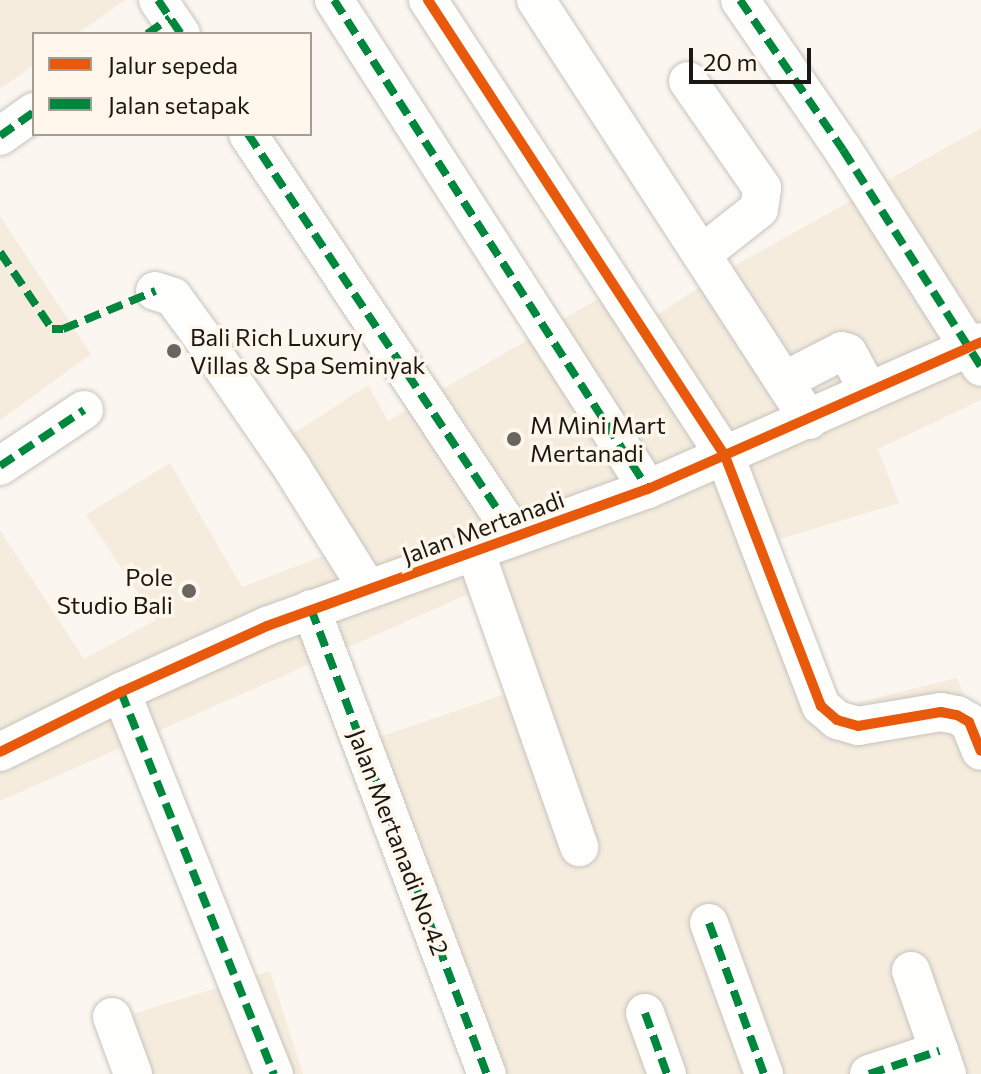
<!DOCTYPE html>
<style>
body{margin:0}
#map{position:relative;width:981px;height:1074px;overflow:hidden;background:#fbf6f0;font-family:Commissioner,sans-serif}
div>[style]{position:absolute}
.built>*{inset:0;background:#f5ecde}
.roads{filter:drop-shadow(0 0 2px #c7c3bd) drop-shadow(0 0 2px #c7c3bd)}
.minor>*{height:38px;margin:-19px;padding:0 19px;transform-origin:19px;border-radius:19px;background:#fefefd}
.quiet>*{height:8px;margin-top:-4px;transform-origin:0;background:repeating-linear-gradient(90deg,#00873e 0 16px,transparent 0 24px)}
.cycleway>*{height:10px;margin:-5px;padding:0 5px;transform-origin:5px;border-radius:5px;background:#e8590c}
.dots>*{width:22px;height:22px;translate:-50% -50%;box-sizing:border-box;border:4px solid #fff7ec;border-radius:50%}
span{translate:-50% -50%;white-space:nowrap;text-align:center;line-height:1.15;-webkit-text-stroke:7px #fff7ec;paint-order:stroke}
.poi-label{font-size:24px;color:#1b1713}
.left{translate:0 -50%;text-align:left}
.right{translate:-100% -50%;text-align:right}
.street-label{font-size:24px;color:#1b1713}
.legend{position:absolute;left:32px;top:32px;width:280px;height:104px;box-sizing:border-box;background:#fff7ec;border:2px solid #a49d95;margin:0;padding:10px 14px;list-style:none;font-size:24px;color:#1b1713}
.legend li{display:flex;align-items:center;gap:16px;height:40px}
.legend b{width:40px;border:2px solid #a49d95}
.scale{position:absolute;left:689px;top:48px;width:122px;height:36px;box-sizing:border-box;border:4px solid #1b1713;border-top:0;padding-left:10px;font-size:24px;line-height:28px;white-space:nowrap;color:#1b1713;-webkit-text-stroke:6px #fff7ec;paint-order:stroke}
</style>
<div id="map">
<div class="built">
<div style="clip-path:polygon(0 0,125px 0,77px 34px,34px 34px,34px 65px,0 89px)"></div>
<div style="clip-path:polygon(981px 128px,981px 400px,878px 449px,899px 503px,760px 545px,809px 714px,957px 678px,981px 739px,981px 1074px,496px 1074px,374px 739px,525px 687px,491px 584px,0 801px,0 530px,84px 659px,156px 620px,86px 515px,170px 463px,242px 587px,326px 555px,265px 452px,368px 385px,388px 421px,615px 289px,634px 330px,718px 275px)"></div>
<div style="clip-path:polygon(0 216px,91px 354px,0 420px)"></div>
<div style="clip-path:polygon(270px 971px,303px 1074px,115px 1074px,95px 1026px)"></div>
</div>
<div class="roads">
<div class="minor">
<div style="left:158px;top:0;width:41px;rotate:55.9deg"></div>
<div style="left:334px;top:0;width:581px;rotate:57.29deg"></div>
<div style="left:428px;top:0;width:544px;rotate:56.92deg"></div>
<div style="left:725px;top:456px;width:268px;rotate:69deg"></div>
<div style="left:821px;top:706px;width:21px;rotate:41deg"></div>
<div style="left:837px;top:720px;width:22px;rotate:16deg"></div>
<div style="left:858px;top:726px;width:84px;rotate:-9.6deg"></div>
<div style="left:941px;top:712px;width:16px;rotate:11deg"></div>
<div style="left:957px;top:715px;width:14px;rotate:30deg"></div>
<div style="left:969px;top:722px;width:31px;rotate:68deg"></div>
<div style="left:536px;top:0;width:501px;rotate:56.98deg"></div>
<div style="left:740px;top:0;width:182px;rotate:55.5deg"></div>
<div style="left:843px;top:150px;width:257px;rotate:57.5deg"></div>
<div style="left:688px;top:81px;width:130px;rotate:55.3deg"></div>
<div style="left:762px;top:188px;width:21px;rotate:98deg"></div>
<div style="left:759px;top:209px;width:73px;rotate:141.7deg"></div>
<div style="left:248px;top:134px;width:483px;rotate:56.4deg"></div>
<div style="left:0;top:136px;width:42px;rotate:-35.2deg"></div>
<div style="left:155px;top:291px;width:19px;rotate:18deg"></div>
<div style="left:173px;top:297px;width:46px;rotate:53.9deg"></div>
<div style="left:200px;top:334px;width:163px;rotate:55.5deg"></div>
<div style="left:292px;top:468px;width:143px;rotate:57.9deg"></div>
<div style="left:784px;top:381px;width:65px;rotate:-27.3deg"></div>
<div style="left:842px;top:351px;width:6px;rotate:18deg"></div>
<div style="left:848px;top:353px;width:44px;rotate:61.7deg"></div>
<div style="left:0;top:466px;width:101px;rotate:-33.7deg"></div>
<div style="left:475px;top:551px;width:314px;rotate:70.6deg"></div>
<div style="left:311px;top:609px;width:497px;rotate:69.3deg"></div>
<div style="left:121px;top:692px;width:412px;rotate:68.2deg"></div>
<div style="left:0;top:752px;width:135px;rotate:-26.4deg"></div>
<div style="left:121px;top:692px;width:160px;rotate:-24.3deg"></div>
<div style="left:267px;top:626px;width:405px;rotate:-19.8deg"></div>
<div style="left:648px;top:489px;width:364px;rotate:-23.8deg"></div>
<div style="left:709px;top:923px;width:161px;rotate:70deg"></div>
<div style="left:911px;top:971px;width:109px;rotate:70.7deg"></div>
<div style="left:645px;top:1013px;width:65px;rotate:70.2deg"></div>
<div style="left:112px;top:1017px;width:61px;rotate:69.8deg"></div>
<div style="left:869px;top:1074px;width:74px;rotate:-18.2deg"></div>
</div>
</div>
<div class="quiet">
<div style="left:158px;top:0;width:41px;rotate:55.9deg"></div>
<div style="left:334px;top:0;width:581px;rotate:57.29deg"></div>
<div style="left:740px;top:0;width:182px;rotate:55.5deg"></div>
<div style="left:843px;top:150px;width:257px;rotate:57.5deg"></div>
<div style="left:147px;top:34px;width:28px;rotate:-35deg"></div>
<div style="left:248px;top:134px;width:483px;rotate:56.4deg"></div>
<div style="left:0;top:136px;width:42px;rotate:-35.2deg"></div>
<div style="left:0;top:252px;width:93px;rotate:56deg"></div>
<div style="left:52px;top:329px;width:11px"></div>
<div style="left:63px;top:329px;width:100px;rotate:-22.4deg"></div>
<div style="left:0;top:466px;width:101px;rotate:-33.7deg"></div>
<div style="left:311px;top:609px;width:497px;rotate:69.3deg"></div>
<div style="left:121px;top:692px;width:412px;rotate:68.2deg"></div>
<div style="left:709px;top:923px;width:161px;rotate:70deg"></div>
<div style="left:645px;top:1013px;width:65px;rotate:70.2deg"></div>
<div style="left:869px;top:1074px;width:74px;rotate:-18.2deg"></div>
</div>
<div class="cycleway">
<div style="left:428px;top:0;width:544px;rotate:56.92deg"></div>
<div style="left:725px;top:456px;width:268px;rotate:69deg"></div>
<div style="left:821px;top:706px;width:21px;rotate:41deg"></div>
<div style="left:837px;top:720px;width:22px;rotate:16deg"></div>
<div style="left:858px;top:726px;width:84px;rotate:-9.6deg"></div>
<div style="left:941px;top:712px;width:16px;rotate:11deg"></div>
<div style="left:957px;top:715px;width:14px;rotate:30deg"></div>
<div style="left:969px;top:722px;width:31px;rotate:68deg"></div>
<div style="left:0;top:752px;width:135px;rotate:-26.4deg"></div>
<div style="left:121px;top:692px;width:160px;rotate:-24.3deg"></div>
<div style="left:267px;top:626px;width:405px;rotate:-19.8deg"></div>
<div style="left:648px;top:489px;width:364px;rotate:-23.8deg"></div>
</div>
<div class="dots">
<div style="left:174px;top:351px;background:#696560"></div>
<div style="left:514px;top:439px;background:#696560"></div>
<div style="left:189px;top:591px;background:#696560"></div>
</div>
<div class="poi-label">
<span class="left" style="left:190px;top:351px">Bali Rich Luxury<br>Villas &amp; Spa Seminyak</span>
<span class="left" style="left:530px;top:439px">M Mini Mart<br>Mertanadi</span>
<span class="right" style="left:173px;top:591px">Pole<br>Studio Bali</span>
</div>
<div class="street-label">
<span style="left:483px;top:527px;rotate:-20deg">Jalan Mertanadi</span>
<span style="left:399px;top:842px;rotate:69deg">Jalan Mertanadi No.42</span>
</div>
<ul class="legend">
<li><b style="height:10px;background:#e8590c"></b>Jalur sepeda</li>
<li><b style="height:10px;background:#00873e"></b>Jalan setapak</li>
</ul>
<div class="scale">20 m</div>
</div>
